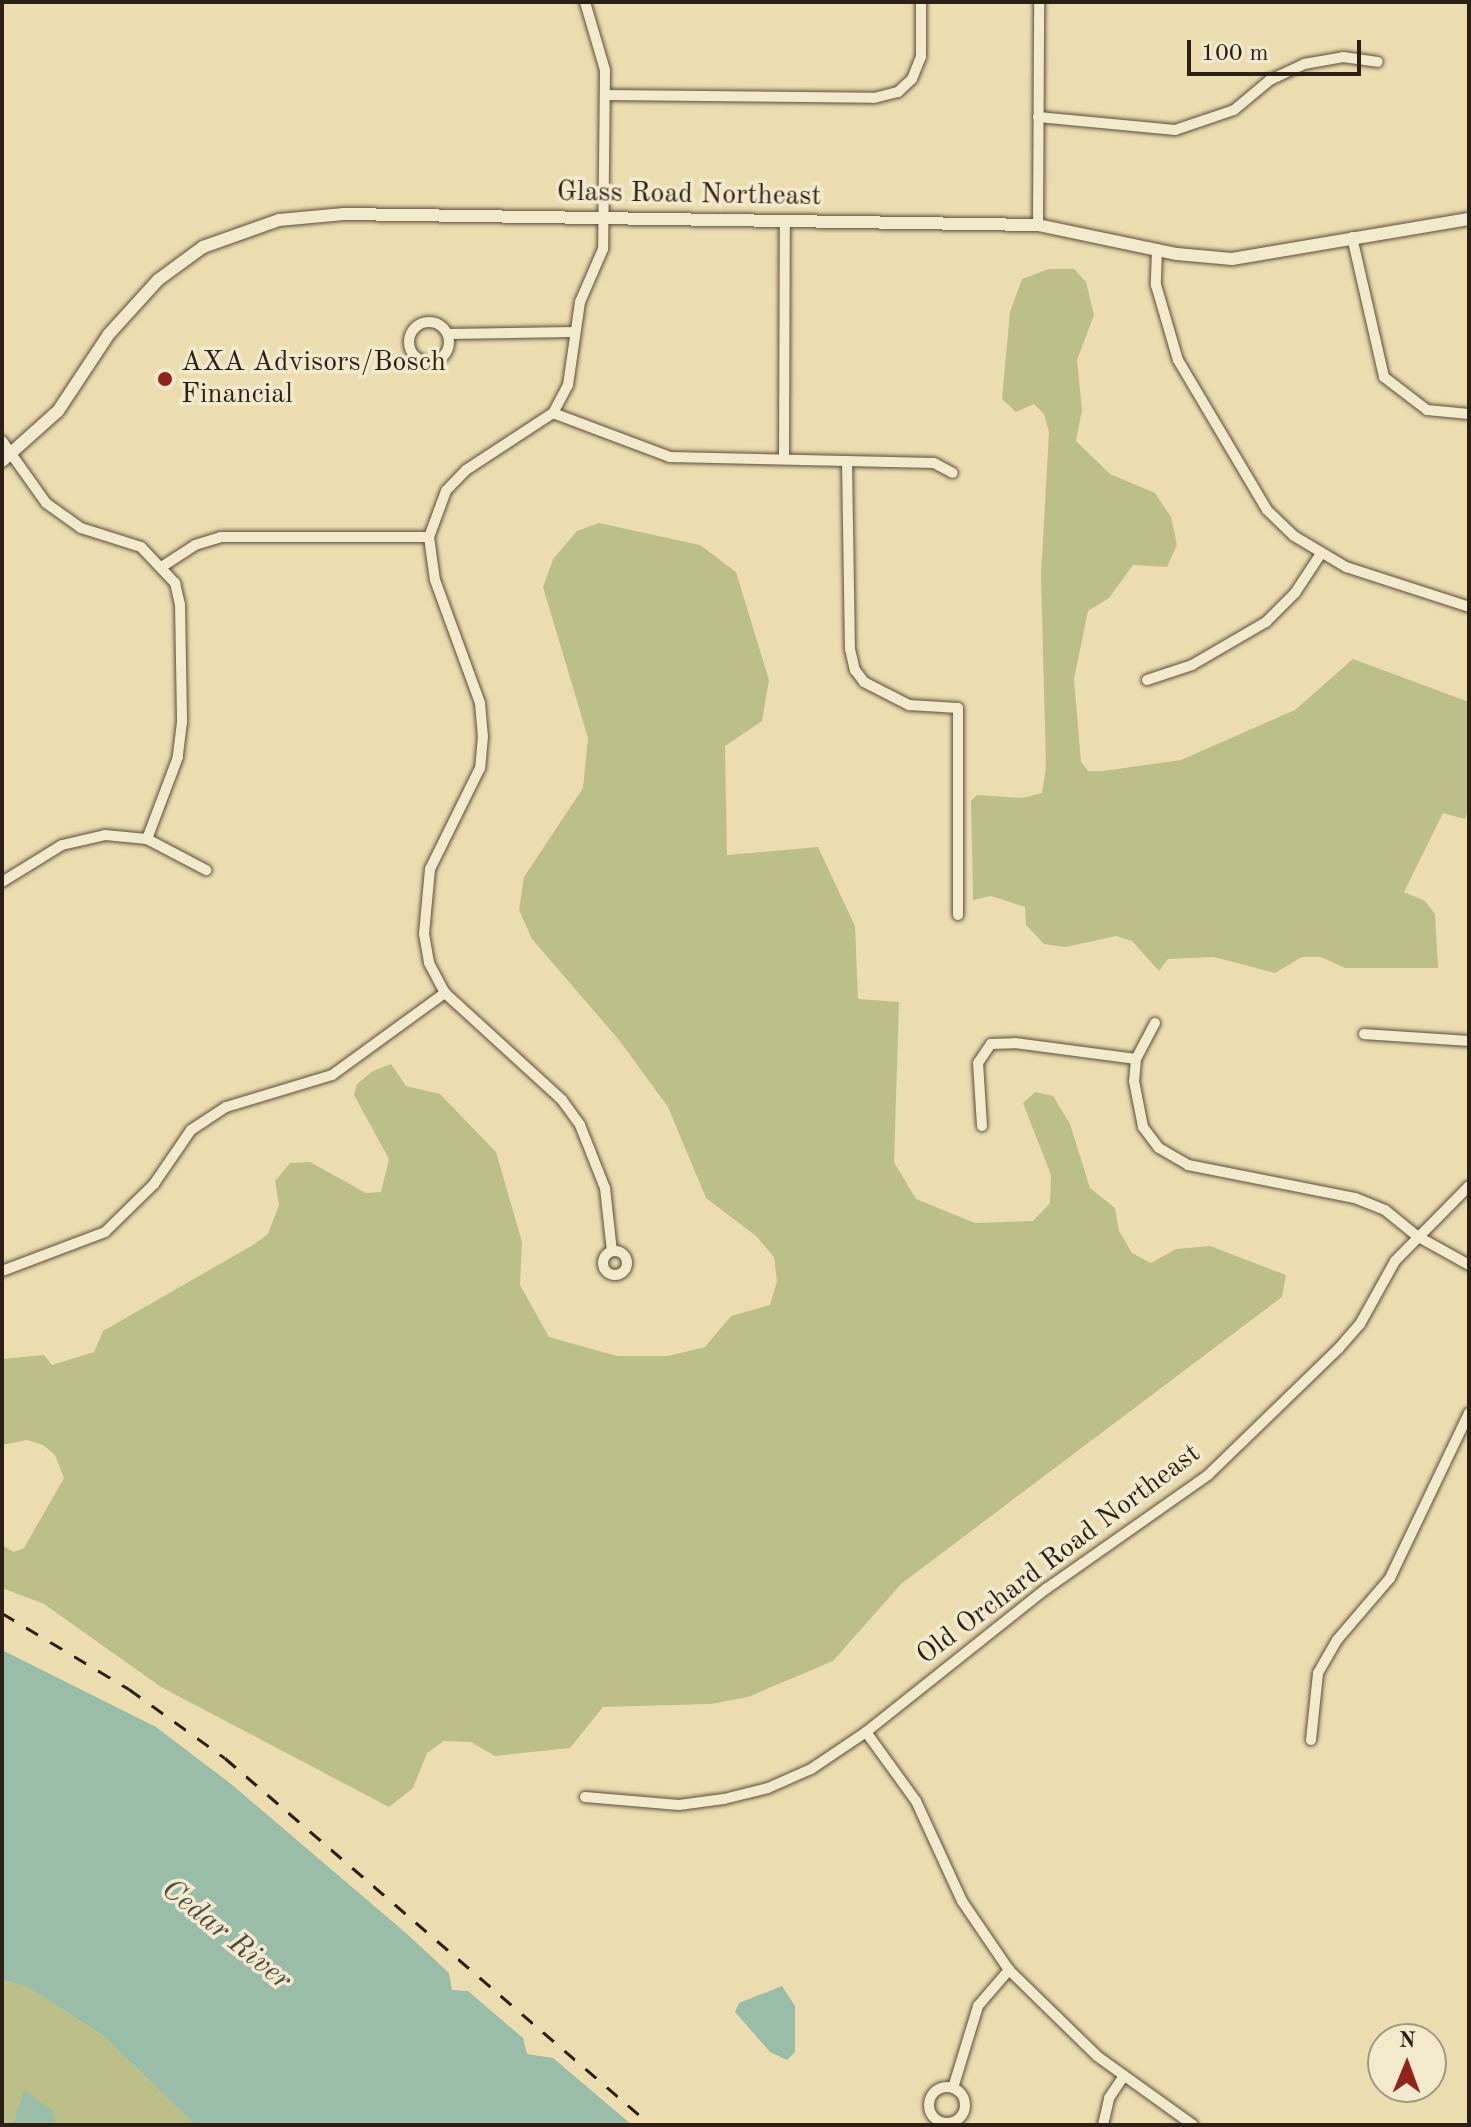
<!DOCTYPE html>
<style>
body{margin:0}
#map{position:relative;width:1471px;height:2127px;overflow:hidden;background:#ecddb1;font-family:"Old Standard TT",serif}
div>[style]{position:absolute}
.green>*{inset:0;background:#bdbf88}
.water>*{inset:0;background:#99bda7}
.roads{filter:drop-shadow(0 0 2px #5c4e3c) drop-shadow(0 0 2px #5c4e3c)}
.minor>*{height:10px;margin:-5px;padding:0 5px;transform-origin:5px;border-radius:5px;background:#f3e9cc}
.minor>.ring{margin:-5px;padding:0;box-sizing:content-box;background:none;border:10px solid #f3e9cc;border-radius:50%}
.tertiary>*{height:12px;margin:-6px;padding:0 6px;transform-origin:6px;border-radius:6px;background:#f3e9cc}
.rail>*{height:3px;margin-top:-1.5px;transform-origin:0;background:repeating-linear-gradient(90deg,#2c1f15 0 14px,transparent 0 28px)}
.dots>*{width:22px;height:22px;translate:-50% -50%;box-sizing:border-box;border:4px solid #f3e9cc;border-radius:50%}
span{translate:-50% -50%;white-space:nowrap;text-align:center;line-height:1.15;-webkit-text-stroke:7px #f3e9cc;paint-order:stroke}
.street-label{font-size:28px;color:#2c1f15}
.poi-label{font-size:28px;color:#2c1f15}
.left{translate:0 -50%;text-align:left}
.water-label{font-size:30px;color:#4d4e41;font-style:italic}
.frame{position:absolute;inset:0;border:4px solid #2c1f15;pointer-events:none}
.north{position:absolute;left:1367px;top:2023px;width:80px;height:80px;box-sizing:border-box;background:#f3e9cc;border:2px solid #a39883;border-radius:50%;rotate:1deg;font-size:22px;font-weight:700;line-height:32px;text-align:center;color:#2c1f15}
.north::after{content:'';display:block;margin:auto;width:28px;height:36px;background:#8f2418;clip-path:polygon(50% 0,100% 100%,50% 72%,0 100%)}
.scale{position:absolute;left:1187px;top:40px;width:174px;height:36px;box-sizing:border-box;border:4px solid #2c1f15;border-top:0;padding-left:10px;font-size:24px;line-height:28px;white-space:nowrap;color:#2c1f15;-webkit-text-stroke:6px #f3e9cc;paint-order:stroke}
</style>
<div id="map">
<div class="green">
<div style="clip-path:polygon(1049px 269px,1074px 269px,1086px 282px,1094px 315px,1077px 360px,1082px 410px,1076px 441px,1110px 474px,1155px 493px,1171px 517px,1177px 545px,1167px 567px,1133px 565px,1109px 598px,1088px 611px,1074px 679px,1081px 762px,1088px 771px,1103px 771px,1181px 760px,1295px 710px,1353px 659px,1469px 702px,1469px 808px,1465px 819px,1443px 813px,1404px 892px,1425px 901px,1435px 914px,1438px 968px,1345px 968px,1321px 957px,1302px 957px,1275px 973px,1214px 957px,1168px 959px,1159px 971px,1132px 941px,1116px 936px,1066px 947px,1044px 944px,1026px 925px,1025px 907px,991px 896px,973px 900px,971px 801px,977px 795px,1023px 798px,1042px 793px,1046px 767px,1041px 575px,1049px 432px,1044px 414px,1034px 404px,1016px 412px,1002px 399px,1010px 312px,1022px 279px)"></div>
<div style="clip-path:polygon(599px 523px,700px 545px,736px 572px,769px 680px,762px 721px,725px 746px,727px 855px,818px 847px,855px 926px,858px 999px,899px 1002px,894px 1162px,916px 1199px,975px 1223px,1033px 1221px,1050px 1203px,1051px 1175px,1023px 1103px,1035px 1092px,1053px 1096px,1070px 1124px,1090px 1188px,1115px 1208px,1119px 1231px,1132px 1253px,1151px 1263px,1176px 1249px,1210px 1246px,1286px 1275px,1282px 1297px,901px 1584px,833px 1661px,748px 1697px,711px 1704px,603px 1707px,570px 1748px,495px 1756px,471px 1742px,444px 1741px,427px 1753px,413px 1788px,389px 1807px,161px 1687px,44px 1604px,2px 1588px,2px 1545px,14px 1552px,24px 1548px,64px 1478px,55px 1455px,43px 1445px,27px 1440px,2px 1445px,2px 1359px,44px 1355px,52px 1365px,94px 1352px,103px 1331px,253px 1245px,268px 1234px,279px 1205px,275px 1181px,290px 1163px,310px 1162px,366px 1193px,381px 1192px,389px 1159px,354px 1095px,357px 1084px,373px 1071px,391px 1064px,406px 1086px,440px 1094px,496px 1152px,522px 1242px,520px 1285px,549px 1337px,617px 1356px,668px 1356px,705px 1347px,731px 1316px,770px 1305px,777px 1281px,774px 1257px,756px 1236px,706px 1198px,668px 1107px,619px 1040px,532px 939px,519px 910px,524px 877px,583px 788px,588px 738px,543px 587px,553px 559px,577px 531px)"></div>
<div style="clip-path:polygon(2px 1980px,27px 1987px,102px 2035px,195px 2125px,2px 2125px)"></div>
</div>
<div class="water">
<div style="clip-path:polygon(2px 1650px,156px 1727px,231px 1784px,407px 1934px,449px 1973px,452px 1990px,468px 1991px,523px 2038px,527px 2054px,553px 2058px,632px 2125px,195px 2125px,102px 2035px,27px 1987px,2px 1980px)"></div>
<div style="clip-path:polygon(782px 1986px,795px 2006px,795px 2052px,787px 2060px,770px 2052px,735px 2012px,739px 2003px)"></div>
<div style="clip-path:polygon(24px 2090px,53px 2111px,55px 2125px,13px 2125px)"></div>
</div>
<div class="roads">
<div class="minor">
<div style="left:585px;top:2px;width:71px;rotate:73.6deg"></div>
<div style="left:605px;top:70px;width:179px;rotate:90.6deg"></div>
<div style="left:603px;top:249px;width:58px;rotate:113.5deg"></div>
<div style="left:580px;top:302px;width:84px;rotate:98.2deg"></div>
<div style="left:568px;top:385px;width:32px;rotate:118deg"></div>
<div style="left:553px;top:413px;width:104px;rotate:146.8deg"></div>
<div style="left:466px;top:470px;width:29px;rotate:134deg"></div>
<div style="left:446px;top:491px;width:49px;rotate:110.3deg"></div>
<div style="left:429px;top:537px;width:43px;rotate:82.1deg"></div>
<div style="left:435px;top:580px;width:131px;rotate:69.9deg"></div>
<div style="left:480px;top:703px;width:33px;rotate:85deg"></div>
<div style="left:483px;top:736px;width:32px;rotate:95deg"></div>
<div style="left:480px;top:768px;width:113px;rotate:116.3deg"></div>
<div style="left:430px;top:869px;width:65px;rotate:95.3deg"></div>
<div style="left:424px;top:934px;width:29px;rotate:80deg"></div>
<div style="left:429px;top:963px;width:34px;rotate:62deg"></div>
<div style="left:445px;top:993px;width:159px;rotate:42.4deg"></div>
<div style="left:562px;top:1100px;width:31px;rotate:54deg"></div>
<div style="left:580px;top:1125px;width:68px;rotate:68.4deg"></div>
<div style="left:605px;top:1188px;width:63px;rotate:83.7deg"></div>
<div style="left:607px;top:95px;width:267px;rotate:0.6deg"></div>
<div style="left:874px;top:98px;width:25px;rotate:-14deg"></div>
<div style="left:898px;top:92px;width:19px;rotate:-43deg"></div>
<div style="left:912px;top:79px;width:24px;rotate:-68deg"></div>
<div style="left:921px;top:57px;width:55px;rotate:-90deg"></div>
<div style="left:1038px;top:117px;width:138px;rotate:5.4deg"></div>
<div style="left:1175px;top:130px;width:62px;rotate:-18.7deg"></div>
<div style="left:1234px;top:110px;width:47px;rotate:-39.8deg"></div>
<div style="left:1270px;top:80px;width:38px;rotate:-25deg"></div>
<div style="left:1304px;top:64px;width:40px;rotate:-10deg"></div>
<div style="left:1343px;top:57px;width:35px;rotate:8deg"></div>
<div style="left:1038px;top:225px;width:223px;rotate:-89.7deg"></div>
<div style="left:1352px;top:237px;width:144px;rotate:77.1deg"></div>
<div style="left:1384px;top:377px;width:54px;rotate:37.5deg"></div>
<div style="left:1427px;top:410px;width:42px;rotate:5.4deg"></div>
<div style="left:1157px;top:249px;width:36px;rotate:92deg"></div>
<div style="left:1156px;top:285px;width:78px;rotate:73.7deg"></div>
<div style="left:1178px;top:360px;width:174px;rotate:59.3deg"></div>
<div style="left:1267px;top:510px;width:37px;rotate:44deg"></div>
<div style="left:1294px;top:536px;width:61px;rotate:30.8deg"></div>
<div style="left:1346px;top:567px;width:129px;rotate:18deg"></div>
<div class="ring" style="left:409px;top:322px;width:30px;height:30px"></div>
<div style="left:448px;top:334px;width:125px;rotate:-0.9deg"></div>
<div style="left:553px;top:413px;width:125px;rotate:20.6deg"></div>
<div style="left:670px;top:457px;width:264px;rotate:1.3deg"></div>
<div style="left:934px;top:463px;width:21px;rotate:28deg"></div>
<div style="left:2px;top:441px;width:76px;rotate:54.6deg"></div>
<div style="left:46px;top:503px;width:43px;rotate:35.5deg"></div>
<div style="left:81px;top:528px;width:63px;rotate:17.6deg"></div>
<div style="left:141px;top:547px;width:50px;rotate:46.6deg"></div>
<div style="left:175px;top:583px;width:22px;rotate:77deg"></div>
<div style="left:180px;top:604px;width:118px;rotate:89deg"></div>
<div style="left:182px;top:722px;width:35px;rotate:97deg"></div>
<div style="left:178px;top:757px;width:88px;rotate:110.7deg"></div>
<div style="left:784px;top:459px;width:239px;rotate:-89.8deg"></div>
<div style="left:847px;top:461px;width:188px;rotate:89.1deg"></div>
<div style="left:850px;top:649px;width:22px;rotate:77deg"></div>
<div style="left:855px;top:670px;width:15px;rotate:53deg"></div>
<div style="left:864px;top:682px;width:51px;rotate:27.1deg"></div>
<div style="left:909px;top:705px;width:49px;rotate:3.5deg"></div>
<div style="left:958px;top:708px;width:207px;rotate:90deg"></div>
<div style="left:163px;top:566px;width:38px;rotate:-33deg"></div>
<div style="left:195px;top:545px;width:27px;rotate:-17deg"></div>
<div style="left:221px;top:537px;width:208px"></div>
<div style="left:1147px;top:680px;width:47px;rotate:-18.4deg"></div>
<div style="left:1192px;top:665px;width:86px;rotate:-30.2deg"></div>
<div style="left:1266px;top:622px;width:41px;rotate:-45deg"></div>
<div style="left:1295px;top:593px;width:45px;rotate:-56.7deg"></div>
<div style="left:2px;top:882px;width:70px;rotate:-31.7deg"></div>
<div style="left:62px;top:845px;width:44px;rotate:-13.1deg"></div>
<div style="left:105px;top:835px;width:42px;rotate:5.4deg"></div>
<div style="left:147px;top:839px;width:67px;rotate:27.7deg"></div>
<div style="left:1155px;top:1023px;width:41px;rotate:117.8deg"></div>
<div style="left:1136px;top:1059px;width:22px;rotate:95deg"></div>
<div style="left:1134px;top:1081px;width:47px;rotate:78.9deg"></div>
<div style="left:1143px;top:1127px;width:26px;rotate:53deg"></div>
<div style="left:1159px;top:1148px;width:34px;rotate:30deg"></div>
<div style="left:1188px;top:1165px;width:170px;rotate:11.2deg"></div>
<div style="left:1355px;top:1198px;width:32px;rotate:22deg"></div>
<div style="left:1385px;top:1210px;width:41px;rotate:39.1deg"></div>
<div style="left:1417px;top:1236px;width:60px;rotate:29.1deg"></div>
<div style="left:1364px;top:1034px;width:105px;rotate:3.8deg"></div>
<div style="left:982px;top:1126px;width:63px;rotate:-93.6deg"></div>
<div style="left:978px;top:1063px;width:23px;rotate:-56deg"></div>
<div style="left:991px;top:1044px;width:24px;rotate:-2deg"></div>
<div style="left:1015px;top:1043px;width:122px;rotate:7.5deg"></div>
<div class="ring" style="left:603px;top:1251px;width:14px;height:14px"></div>
<div style="left:2px;top:1271px;width:110px;rotate:-20.7deg"></div>
<div style="left:105px;top:1232px;width:69px;rotate:-44.4deg"></div>
<div style="left:154px;top:1184px;width:65px;rotate:-55.6deg"></div>
<div style="left:191px;top:1130px;width:42px;rotate:-33.3deg"></div>
<div style="left:226px;top:1107px;width:111px;rotate:-16.8deg"></div>
<div style="left:332px;top:1075px;width:140px;rotate:-36deg"></div>
<div style="left:866px;top:1732px;width:85px;rotate:54.1deg"></div>
<div style="left:916px;top:1801px;width:110px;rotate:65.3deg"></div>
<div style="left:962px;top:1901px;width:83px;rotate:55.7deg"></div>
<div style="left:1009px;top:1970px;width:123px;rotate:44.3deg"></div>
<div style="left:1097px;top:2056px;width:118px;rotate:35.7deg"></div>
<div style="left:1311px;top:1740px;width:67px;rotate:-84deg"></div>
<div style="left:1318px;top:1673px;width:38px;rotate:-60deg"></div>
<div style="left:1337px;top:1640px;width:82px;rotate:-49.5deg"></div>
<div style="left:1390px;top:1578px;width:183px;rotate:-64.4deg"></div>
<div style="left:585px;top:1797px;width:94px;rotate:4.9deg"></div>
<div style="left:679px;top:1805px;width:45px;rotate:-7.6deg"></div>
<div style="left:724px;top:1799px;width:45px;rotate:-14deg"></div>
<div style="left:768px;top:1788px;width:47px;rotate:-23.8deg"></div>
<div style="left:811px;top:1769px;width:66px;rotate:-33.9deg"></div>
<div style="left:866px;top:1732px;width:230px;rotate:-38.5deg"></div>
<div style="left:1046px;top:1589px;width:198px;rotate:-35.1deg"></div>
<div style="left:1208px;top:1475px;width:182px;rotate:-44.1deg"></div>
<div style="left:1339px;top:1348px;width:32px;rotate:-49deg"></div>
<div style="left:1360px;top:1324px;width:72px;rotate:-60.9deg"></div>
<div style="left:1395px;top:1261px;width:105px;rotate:-45.4deg"></div>
<div class="ring" style="left:929px;top:2087px;width:26px;height:26px"></div>
<div style="left:953px;top:2088px;width:86px;rotate:-73deg"></div>
<div style="left:978px;top:2006px;width:48px;rotate:-49.3deg"></div>
<div style="left:1103px;top:2125px;width:28px;rotate:-77deg"></div>
<div style="left:1109px;top:2098px;width:27px;rotate:-56deg"></div>
</div>
<div class="tertiary">
<div style="left:2px;top:461px;width:75px;rotate:-41.8deg"></div>
<div style="left:58px;top:411px;width:92px;rotate:-56.5deg"></div>
<div style="left:109px;top:334px;width:73px;rotate:-47.8deg"></div>
<div style="left:158px;top:280px;width:56px;rotate:-36.3deg"></div>
<div style="left:203px;top:247px;width:81px;rotate:-19.6deg"></div>
<div style="left:279px;top:220px;width:65px;rotate:-5.3deg"></div>
<div style="left:344px;top:214px;width:694px;rotate:0.91deg"></div>
<div style="left:1038px;top:225px;width:142px;rotate:11.8deg"></div>
<div style="left:1177px;top:254px;width:55px;rotate:5.2deg"></div>
<div style="left:1232px;top:259px;width:240px;rotate:-9.6deg"></div>
</div>
</div>
<div class="rail">
<div style="left:2px;top:1613px;width:148px;rotate:30.9deg"></div>
<div style="left:129px;top:1689px;width:118px;rotate:35.7deg"></div>
<div style="left:225px;top:1758px;width:562px;rotate:40.74deg"></div>
</div>
<div class="dots">
<div style="left:165px;top:379px;background:#8f2418"></div>
</div>
<div class="street-label">
<span style="left:689px;top:195px;rotate:1deg">Glass Road Northeast</span>
<span style="left:1059px;top:1555px;rotate:-37deg">Old Orchard Road Northeast</span>
</div>
<div class="poi-label">
<span class="left" style="left:181px;top:379px">AXA Advisors/Bosch<br>Financial</span>
</div>
<div class="water-label">
<span style="left:226px;top:1935px;rotate:39deg">Cedar River</span>
</div>
<div class="frame"></div>
<div class="north">N</div>
<div class="scale">100 m</div>
</div>
